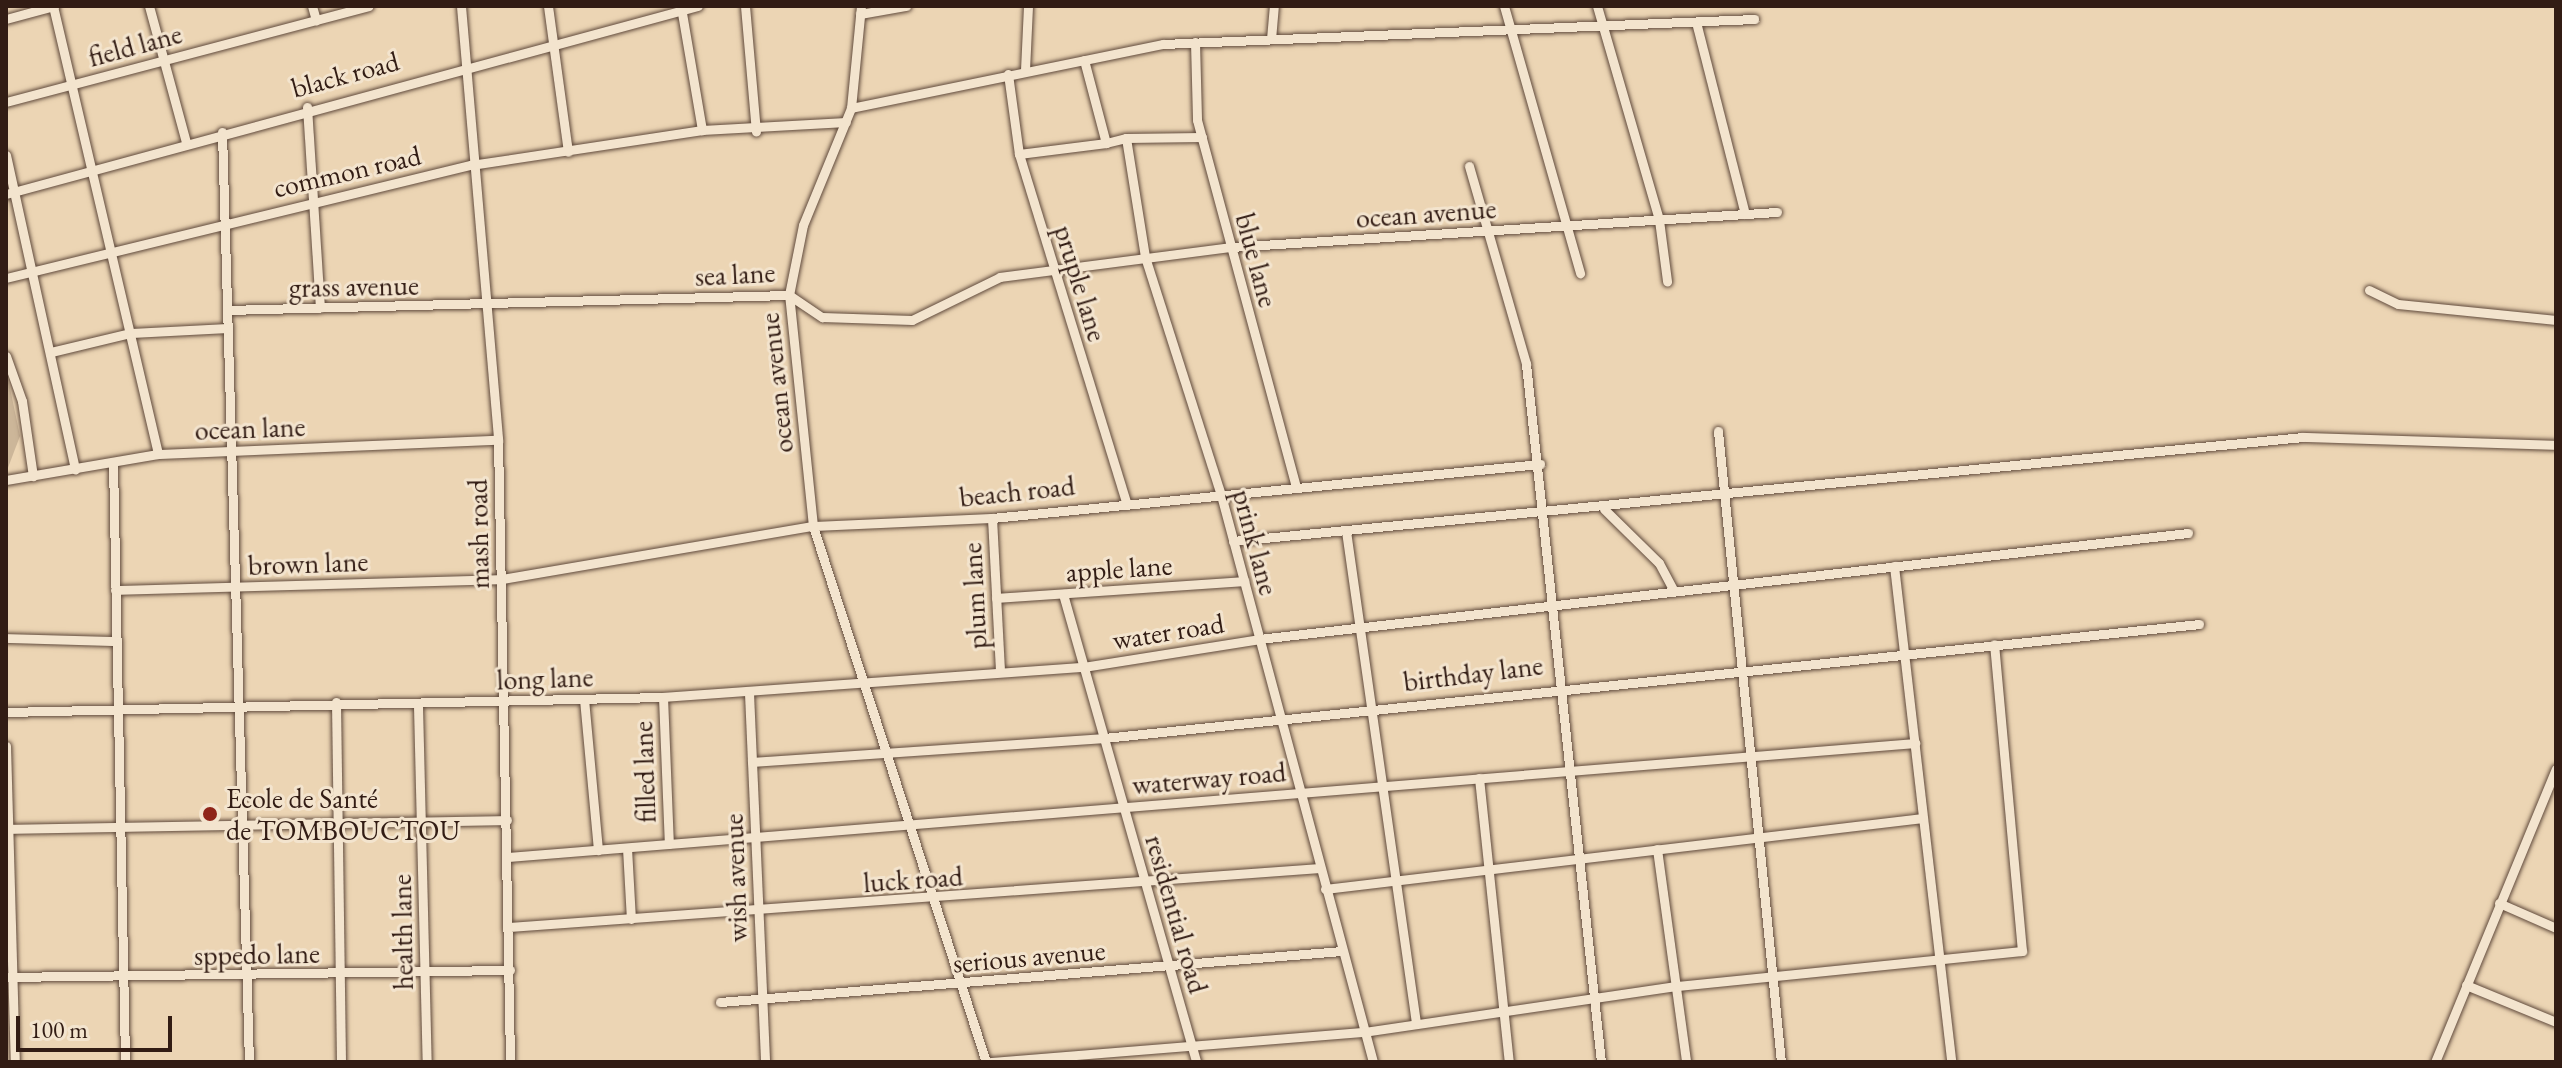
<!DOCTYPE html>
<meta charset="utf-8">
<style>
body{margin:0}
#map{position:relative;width:2562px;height:1068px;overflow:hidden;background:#ecd5b4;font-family:"EB Garamond",serif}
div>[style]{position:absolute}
.green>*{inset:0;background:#ccb699}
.roads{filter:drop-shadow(0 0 2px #604a3c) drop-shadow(0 0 2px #604a3c)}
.minor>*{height:9px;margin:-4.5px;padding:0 4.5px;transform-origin:4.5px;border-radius:4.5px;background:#f3e4ce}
.dots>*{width:22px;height:22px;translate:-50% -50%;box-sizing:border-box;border:4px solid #f3e4ce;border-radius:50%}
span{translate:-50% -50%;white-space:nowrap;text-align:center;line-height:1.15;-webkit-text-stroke:6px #f3e4ce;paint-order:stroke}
.street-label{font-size:28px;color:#321c14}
.poi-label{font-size:28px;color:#321c14}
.left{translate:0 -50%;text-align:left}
.frame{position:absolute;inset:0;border:8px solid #321c14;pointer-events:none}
.scale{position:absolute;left:16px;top:1016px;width:156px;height:36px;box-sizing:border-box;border:4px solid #321c14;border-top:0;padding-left:10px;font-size:24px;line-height:28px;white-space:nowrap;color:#321c14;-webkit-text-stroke:6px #f3e4ce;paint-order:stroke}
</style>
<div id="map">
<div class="green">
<div style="clip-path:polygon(6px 369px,20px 436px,6px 473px)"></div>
</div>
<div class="roads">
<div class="minor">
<div style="left:53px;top:6px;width:460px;rotate:76.8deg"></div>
<div style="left:149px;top:6px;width:141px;rotate:74.8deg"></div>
<div style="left:312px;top:6px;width:15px;rotate:74deg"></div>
<div style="left:461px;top:6px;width:436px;rotate:85.1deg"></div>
<div style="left:498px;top:440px;width:622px;rotate:88.89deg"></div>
<div style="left:548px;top:6px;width:147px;rotate:82.2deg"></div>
<div style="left:745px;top:6px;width:126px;rotate:85deg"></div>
<div style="left:1504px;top:6px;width:278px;rotate:74.1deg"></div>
<div style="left:1597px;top:6px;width:223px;rotate:73.8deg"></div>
<div style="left:1659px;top:220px;width:62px;rotate:82.5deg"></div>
<div style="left:682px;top:13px;width:119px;rotate:80.3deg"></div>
<div style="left:860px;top:14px;width:47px;rotate:-9.9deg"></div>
<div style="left:6px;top:19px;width:50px;rotate:-15.2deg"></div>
<div style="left:1696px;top:22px;width:198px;rotate:75.7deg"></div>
<div style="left:1271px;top:39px;width:33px;rotate:-85deg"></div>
<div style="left:1195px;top:42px;width:78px;rotate:88.5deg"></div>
<div style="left:1197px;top:120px;width:380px;rotate:74.9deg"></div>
<div style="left:1084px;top:60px;width:86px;rotate:75.2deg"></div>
<div style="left:1106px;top:143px;width:21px;rotate:-14deg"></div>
<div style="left:1126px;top:138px;width:121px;rotate:80.9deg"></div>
<div style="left:1145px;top:257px;width:250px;rotate:72.3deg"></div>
<div style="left:1221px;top:495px;width:587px;rotate:74.99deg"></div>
<div style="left:1025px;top:70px;width:64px;rotate:-87.3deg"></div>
<div style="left:1008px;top:74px;width:81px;rotate:82.2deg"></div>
<div style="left:1019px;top:154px;width:363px;rotate:72.9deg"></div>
<div style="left:6px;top:102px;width:375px;rotate:-14.8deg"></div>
<div style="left:307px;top:107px;width:201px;rotate:86.3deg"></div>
<div style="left:851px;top:108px;width:318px;rotate:-11.6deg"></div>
<div style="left:1163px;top:44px;width:592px;rotate:-2.42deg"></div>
<div style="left:222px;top:132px;width:930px;rotate:88.34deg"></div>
<div style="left:1126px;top:138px;width:76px;rotate:-0.8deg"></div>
<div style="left:1019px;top:154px;width:88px;rotate:-7.2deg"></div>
<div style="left:6px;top:155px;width:322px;rotate:77.6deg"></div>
<div style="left:1469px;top:166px;width:206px;rotate:73.9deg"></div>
<div style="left:1526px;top:364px;width:702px;rotate:83.87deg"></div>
<div style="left:6px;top:194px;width:717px;rotate:-15.2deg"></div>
<div style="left:6px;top:278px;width:479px;rotate:-13.7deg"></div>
<div style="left:471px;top:165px;width:234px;rotate:-8.6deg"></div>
<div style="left:702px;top:130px;width:144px;rotate:-3.2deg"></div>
<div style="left:2369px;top:290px;width:32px;rotate:26deg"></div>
<div style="left:2398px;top:304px;width:159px;rotate:5.8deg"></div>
<div style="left:227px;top:310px;width:562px;rotate:-1.53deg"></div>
<div style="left:789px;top:295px;width:71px;rotate:-78.7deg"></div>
<div style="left:803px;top:225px;width:126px;rotate:-67.7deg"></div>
<div style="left:851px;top:108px;width:102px;rotate:-84.4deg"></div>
<div style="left:51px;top:352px;width:82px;rotate:-13.4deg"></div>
<div style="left:131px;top:333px;width:97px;rotate:-3deg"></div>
<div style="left:6px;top:356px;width:48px;rotate:70.4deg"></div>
<div style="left:22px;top:401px;width:76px;rotate:81.7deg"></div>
<div style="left:1718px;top:431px;width:634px;rotate:84.3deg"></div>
<div style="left:113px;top:462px;width:600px;rotate:88.85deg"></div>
<div style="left:6px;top:480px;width:154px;rotate:-9.7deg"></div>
<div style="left:158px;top:454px;width:340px;rotate:-2.4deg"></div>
<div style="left:1604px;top:509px;width:77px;rotate:44.5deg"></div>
<div style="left:1659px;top:563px;width:32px;rotate:62deg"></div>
<div style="left:992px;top:518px;width:154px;rotate:87deg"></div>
<div style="left:1346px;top:531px;width:498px;rotate:81.9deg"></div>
<div style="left:1233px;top:541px;width:1075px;rotate:-5.55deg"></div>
<div style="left:2303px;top:437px;width:253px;rotate:1.8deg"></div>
<div style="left:1894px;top:566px;width:499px;rotate:83.4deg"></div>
<div style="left:115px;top:590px;width:387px;rotate:-1.6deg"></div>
<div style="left:502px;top:579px;width:315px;rotate:-9.7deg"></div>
<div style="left:813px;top:526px;width:179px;rotate:-2.6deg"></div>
<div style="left:992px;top:518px;width:551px;rotate:-5.63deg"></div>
<div style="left:1063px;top:594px;width:487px;rotate:74.1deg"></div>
<div style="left:996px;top:598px;width:249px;rotate:-3.9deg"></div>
<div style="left:6px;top:638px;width:110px;rotate:1.6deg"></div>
<div style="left:749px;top:693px;width:369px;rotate:87.5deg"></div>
<div style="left:663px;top:697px;width:147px;rotate:87.7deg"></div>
<div style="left:584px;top:699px;width:152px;rotate:84.7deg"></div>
<div style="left:336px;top:702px;width:360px;rotate:89.2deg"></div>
<div style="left:418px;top:706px;width:356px;rotate:88.6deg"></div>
<div style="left:6px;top:712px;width:657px;rotate:-1.31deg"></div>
<div style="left:663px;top:697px;width:421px;rotate:-4.1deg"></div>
<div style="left:1083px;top:667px;width:178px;rotate:-9deg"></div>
<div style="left:1259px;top:639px;width:935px;rotate:-6.51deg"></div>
<div style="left:6px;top:746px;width:316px;rotate:88.4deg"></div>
<div style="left:752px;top:762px;width:353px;rotate:-3.9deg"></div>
<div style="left:1104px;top:738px;width:1101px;rotate:-5.94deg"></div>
<div style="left:1479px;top:778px;width:286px;rotate:84deg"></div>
<div style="left:6px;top:829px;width:501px;rotate:-1.03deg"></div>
<div style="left:627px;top:848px;width:71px;rotate:86.8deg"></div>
<div style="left:1657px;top:849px;width:215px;rotate:82.2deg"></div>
<div style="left:508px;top:857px;width:1412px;rotate:-4.63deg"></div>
<div style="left:1325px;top:889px;width:602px;rotate:-6.77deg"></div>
<div style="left:2499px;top:903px;width:62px;rotate:23.7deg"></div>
<div style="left:509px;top:927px;width:813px;rotate:-4.16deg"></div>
<div style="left:6px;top:977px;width:504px;rotate:-0.8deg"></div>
<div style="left:2466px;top:985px;width:97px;rotate:22.3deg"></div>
<div style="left:720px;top:1002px;width:624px;rotate:-4.69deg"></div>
<div style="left:986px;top:1062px;width:563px;rotate:-107.89deg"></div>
<div style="left:813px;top:526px;width:232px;rotate:-95.9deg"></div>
<div style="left:789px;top:295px;width:40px;rotate:34deg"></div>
<div style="left:822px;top:317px;width:90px;rotate:1.9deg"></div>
<div style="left:912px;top:320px;width:98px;rotate:-26deg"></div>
<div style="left:1000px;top:277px;width:233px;rotate:-7.4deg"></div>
<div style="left:1231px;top:247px;width:547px;rotate:-3.67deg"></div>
<div style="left:990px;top:1062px;width:375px;rotate:-4.6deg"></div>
<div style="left:1364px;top:1032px;width:316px;rotate:-8.4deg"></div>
<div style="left:1677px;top:986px;width:347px;rotate:-5.8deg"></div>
<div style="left:2022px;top:951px;width:308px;rotate:-95.2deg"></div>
<div style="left:2435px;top:1062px;width:317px;rotate:-67.6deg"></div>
</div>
</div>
<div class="dots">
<div style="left:210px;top:814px;background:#8f2418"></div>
</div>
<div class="street-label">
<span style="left:135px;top:45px;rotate:-15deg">field lane</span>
<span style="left:345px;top:74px;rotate:-15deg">black road</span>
<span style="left:347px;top:171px;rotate:-13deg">common road</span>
<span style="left:1426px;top:213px;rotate:-4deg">ocean avenue</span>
<span style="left:1257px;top:260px;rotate:75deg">blue lane</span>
<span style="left:735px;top:274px;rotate:-3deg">sea lane</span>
<span style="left:1081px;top:283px;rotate:73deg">pruple lane</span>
<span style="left:354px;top:286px;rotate:-1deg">grass avenue</span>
<span style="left:776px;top:383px;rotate:-96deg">ocean avenue</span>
<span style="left:250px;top:428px;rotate:-2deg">ocean lane</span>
<span style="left:1017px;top:491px;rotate:-6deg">beach road</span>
<span style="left:478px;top:534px;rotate:-91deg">mash road</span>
<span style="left:1256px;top:542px;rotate:75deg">prink lane</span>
<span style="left:308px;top:563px;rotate:-2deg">brown lane</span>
<span style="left:1119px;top:568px;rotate:-4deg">apple lane</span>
<span style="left:974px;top:596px;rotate:-93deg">plum lane</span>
<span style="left:1168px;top:631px;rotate:-9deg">water road</span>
<span style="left:1473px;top:673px;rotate:-7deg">birthday lane</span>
<span style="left:545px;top:678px;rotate:-2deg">long lane</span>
<span style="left:644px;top:772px;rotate:-92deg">filled lane</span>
<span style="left:1209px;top:778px;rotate:-5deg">waterway road</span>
<span style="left:735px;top:878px;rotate:-92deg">wish avenue</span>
<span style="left:913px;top:879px;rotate:-4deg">luck road</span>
<span style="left:1177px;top:914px;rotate:74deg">residential road</span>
<span style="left:402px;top:932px;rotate:-91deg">health lane</span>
<span style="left:257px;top:954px;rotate:-1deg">sppedo lane</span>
<span style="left:1029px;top:956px;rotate:-5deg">serious avenue</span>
</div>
<div class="poi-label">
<span class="left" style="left:226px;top:814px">Ecole de Santé<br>de TOMBOUCTOU</span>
</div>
<div class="frame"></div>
<div class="scale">100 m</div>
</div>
